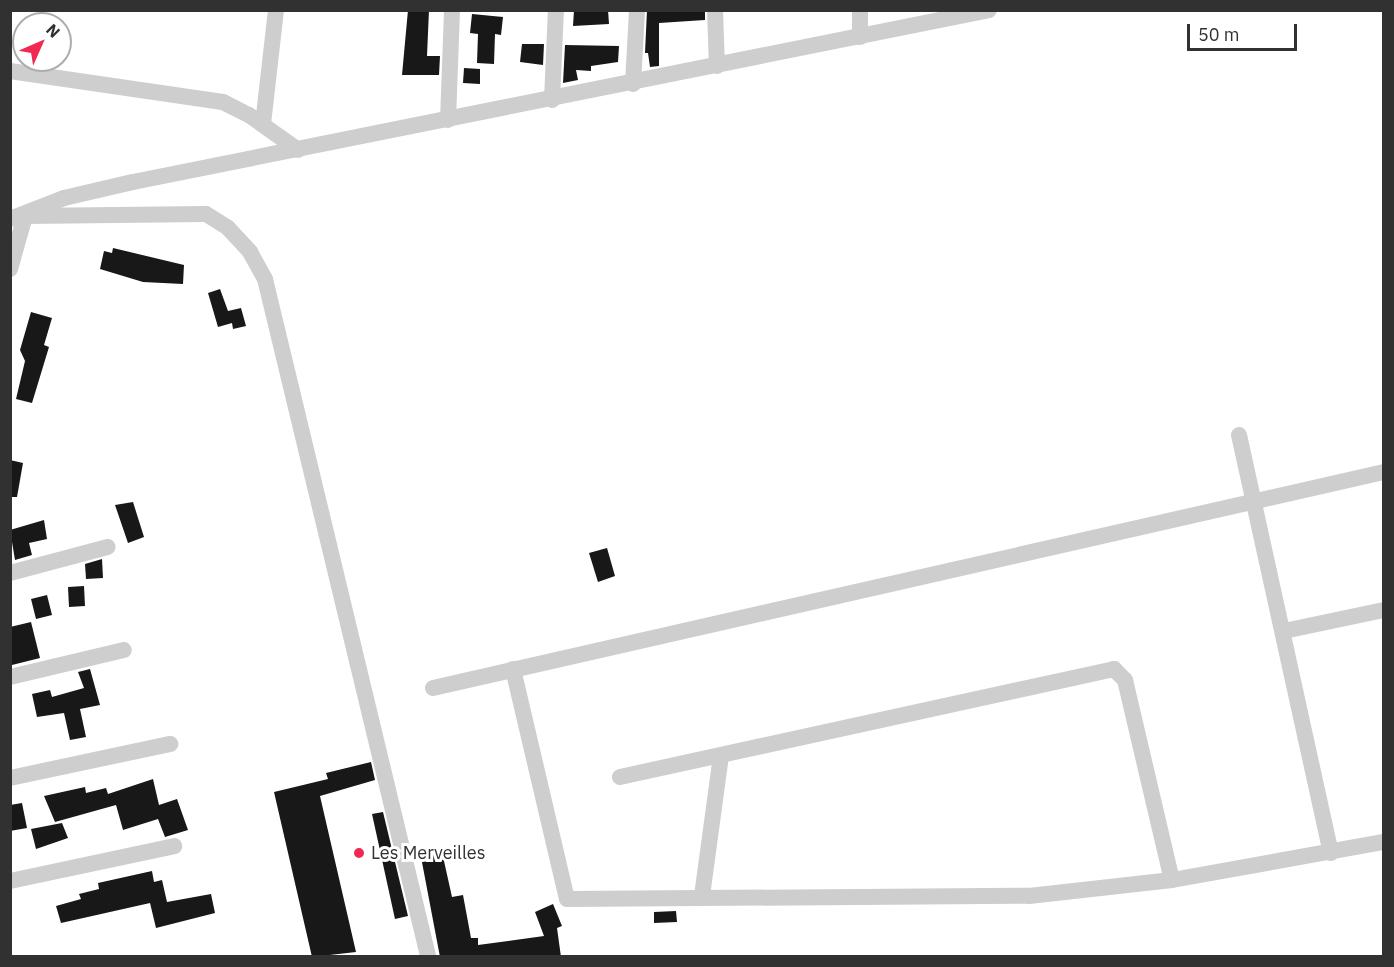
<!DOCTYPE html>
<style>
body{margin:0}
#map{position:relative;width:1394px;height:967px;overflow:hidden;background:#fff;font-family:"IBM Plex Sans",sans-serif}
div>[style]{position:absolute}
.building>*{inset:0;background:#181818}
.street>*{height:16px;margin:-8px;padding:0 8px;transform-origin:8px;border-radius:8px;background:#cecece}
.dots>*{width:16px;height:16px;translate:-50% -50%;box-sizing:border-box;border:3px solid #fff;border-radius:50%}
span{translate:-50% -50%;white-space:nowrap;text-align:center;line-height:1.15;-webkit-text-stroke:6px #fff;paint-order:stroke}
.poi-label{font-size:18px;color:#313131}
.left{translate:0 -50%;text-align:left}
.frame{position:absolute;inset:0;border:12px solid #313131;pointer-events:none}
.north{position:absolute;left:12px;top:12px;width:60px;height:60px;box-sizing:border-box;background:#fff;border:2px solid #adadad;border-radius:50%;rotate:45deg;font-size:16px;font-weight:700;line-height:24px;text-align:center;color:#313131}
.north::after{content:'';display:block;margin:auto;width:21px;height:27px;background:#f32852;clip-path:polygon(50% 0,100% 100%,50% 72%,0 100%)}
.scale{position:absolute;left:1187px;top:24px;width:110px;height:27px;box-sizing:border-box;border:3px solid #313131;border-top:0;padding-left:8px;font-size:18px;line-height:21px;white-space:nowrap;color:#313131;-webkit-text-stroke:4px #fff;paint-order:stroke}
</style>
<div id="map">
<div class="building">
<div style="clip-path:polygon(408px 10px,429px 10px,427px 56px,440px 56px,439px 75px,402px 75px)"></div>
<div style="clip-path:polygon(574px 10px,608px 10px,609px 24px,573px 26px)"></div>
<div style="clip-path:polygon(647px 10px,705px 10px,705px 20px,659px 23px,659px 66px,650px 67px,648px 53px,645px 53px)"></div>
<div style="clip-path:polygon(472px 14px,503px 17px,501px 35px,495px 34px,494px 64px,477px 63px,478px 34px,470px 33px)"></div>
<div style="clip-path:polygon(522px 44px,544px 44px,543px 65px,520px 62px)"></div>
<div style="clip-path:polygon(565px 45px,619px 46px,618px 62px,591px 66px,591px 71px,576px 70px,578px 80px,563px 83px)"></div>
<div style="clip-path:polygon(464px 68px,480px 69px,480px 84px,463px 83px)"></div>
<div style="clip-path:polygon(113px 248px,184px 265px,183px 284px,143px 282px,100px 269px,104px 251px,112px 253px)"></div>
<div style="clip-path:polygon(220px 289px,228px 311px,241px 308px,246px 326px,233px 329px,232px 323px,218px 327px,208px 293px)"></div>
<div style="clip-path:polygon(31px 312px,52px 318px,44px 345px,49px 347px,32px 403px,16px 399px,25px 361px,20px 350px)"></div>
<div style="clip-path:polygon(10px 460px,23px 463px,17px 497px,10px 497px)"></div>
<div style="clip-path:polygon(133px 502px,144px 537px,128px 543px,115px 505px)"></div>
<div style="clip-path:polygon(44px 520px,47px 539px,29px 543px,32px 555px,15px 560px,10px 530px)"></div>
<div style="clip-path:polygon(607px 548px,615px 576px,598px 582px,589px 553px)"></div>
<div style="clip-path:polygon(102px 559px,103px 578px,86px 579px,85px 564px)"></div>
<div style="clip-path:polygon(84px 586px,85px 606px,69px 607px,68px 587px)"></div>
<div style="clip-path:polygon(47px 595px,52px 615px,36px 619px,31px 599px)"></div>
<div style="clip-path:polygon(31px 622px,40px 658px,12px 665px,10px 627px)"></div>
<div style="clip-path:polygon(90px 669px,100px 705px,80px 709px,86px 737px,70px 740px,64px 713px,37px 717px,32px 694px,50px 690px,52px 697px,84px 688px,78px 672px)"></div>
<div style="clip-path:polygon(371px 762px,375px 780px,320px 796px,356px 952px,312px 957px,274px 792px,328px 779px,326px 773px)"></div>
<div style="clip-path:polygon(153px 779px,159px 805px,177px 799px,188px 830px,165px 837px,158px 819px,123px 830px,116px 805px,55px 822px,44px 796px,85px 787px,86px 793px,106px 788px,108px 794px)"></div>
<div style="clip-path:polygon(22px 803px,27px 828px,10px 831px,10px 805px)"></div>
<div style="clip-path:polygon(383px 812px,408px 916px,395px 919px,372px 814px)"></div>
<div style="clip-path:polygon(62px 823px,68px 838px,36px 849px,31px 829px)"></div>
<div style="clip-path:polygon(442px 852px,452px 897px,463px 895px,471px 938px,478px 938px,478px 945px,544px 936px,535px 912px,553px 904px,562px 926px,557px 928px,561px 957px,440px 957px,421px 857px)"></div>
<div style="clip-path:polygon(152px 871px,154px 882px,162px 880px,167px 902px,211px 894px,215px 913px,156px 928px,150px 903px,61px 923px,56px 906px,81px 899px,79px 894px,99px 889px,98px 883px)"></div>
<div style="clip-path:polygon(676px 911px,677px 922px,654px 923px,654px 912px)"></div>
</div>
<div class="street">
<div style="left:715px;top:10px;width:56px;rotate:88deg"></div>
<div style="left:860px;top:37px;width:27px;rotate:-90deg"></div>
<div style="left:10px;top:71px;width:215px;rotate:8.3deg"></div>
<div style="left:223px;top:102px;width:29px;rotate:27deg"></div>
<div style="left:249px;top:115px;width:60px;rotate:35.5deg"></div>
<div style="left:633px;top:84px;width:74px;rotate:-86.9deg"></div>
<div style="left:552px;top:100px;width:90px;rotate:-87.5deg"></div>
<div style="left:448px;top:120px;width:110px;rotate:-87.9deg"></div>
<div style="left:263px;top:124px;width:115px;rotate:-83.5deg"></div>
<div style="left:10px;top:219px;width:58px;rotate:-21.3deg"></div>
<div style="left:64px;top:198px;width:71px;rotate:-13.1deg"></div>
<div style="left:133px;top:182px;width:873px;rotate:-11.36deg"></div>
<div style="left:10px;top:269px;width:55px;rotate:-74.2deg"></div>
<div style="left:25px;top:216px;width:181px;rotate:-0.6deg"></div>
<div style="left:206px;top:214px;width:26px;rotate:32deg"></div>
<div style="left:228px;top:228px;width:33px;rotate:47deg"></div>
<div style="left:250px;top:252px;width:31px;rotate:61deg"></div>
<div style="left:265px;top:279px;width:696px;rotate:76.46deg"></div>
<div style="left:1239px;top:435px;width:428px;rotate:77.6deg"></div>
<div style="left:10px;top:573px;width:101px;rotate:-14.9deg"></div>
<div style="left:1284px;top:631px;width:102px;rotate:-11.9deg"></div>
<div style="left:513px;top:669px;width:236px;rotate:76.8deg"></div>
<div style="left:567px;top:899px;width:462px;rotate:-0.4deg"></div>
<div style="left:1029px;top:896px;width:144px;rotate:-6.4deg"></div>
<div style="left:1172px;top:880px;width:215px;rotate:-10.2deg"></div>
<div style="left:10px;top:677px;width:117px;rotate:-13.3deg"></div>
<div style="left:433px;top:688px;width:975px;rotate:-12.8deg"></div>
<div style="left:620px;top:777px;width:506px;rotate:-12.33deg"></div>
<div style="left:1114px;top:669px;width:16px;rotate:45deg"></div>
<div style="left:1125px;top:680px;width:205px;rotate:76.8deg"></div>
<div style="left:10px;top:778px;width:164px;rotate:-12deg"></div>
<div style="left:10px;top:881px;width:168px;rotate:-12deg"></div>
<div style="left:702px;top:896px;width:142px;rotate:-82.3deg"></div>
</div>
<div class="dots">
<div style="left:359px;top:853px;background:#f32852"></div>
</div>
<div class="poi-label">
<span class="left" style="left:371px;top:853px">Les Merveilles</span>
</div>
<div class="frame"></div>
<div class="north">N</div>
<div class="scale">50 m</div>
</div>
